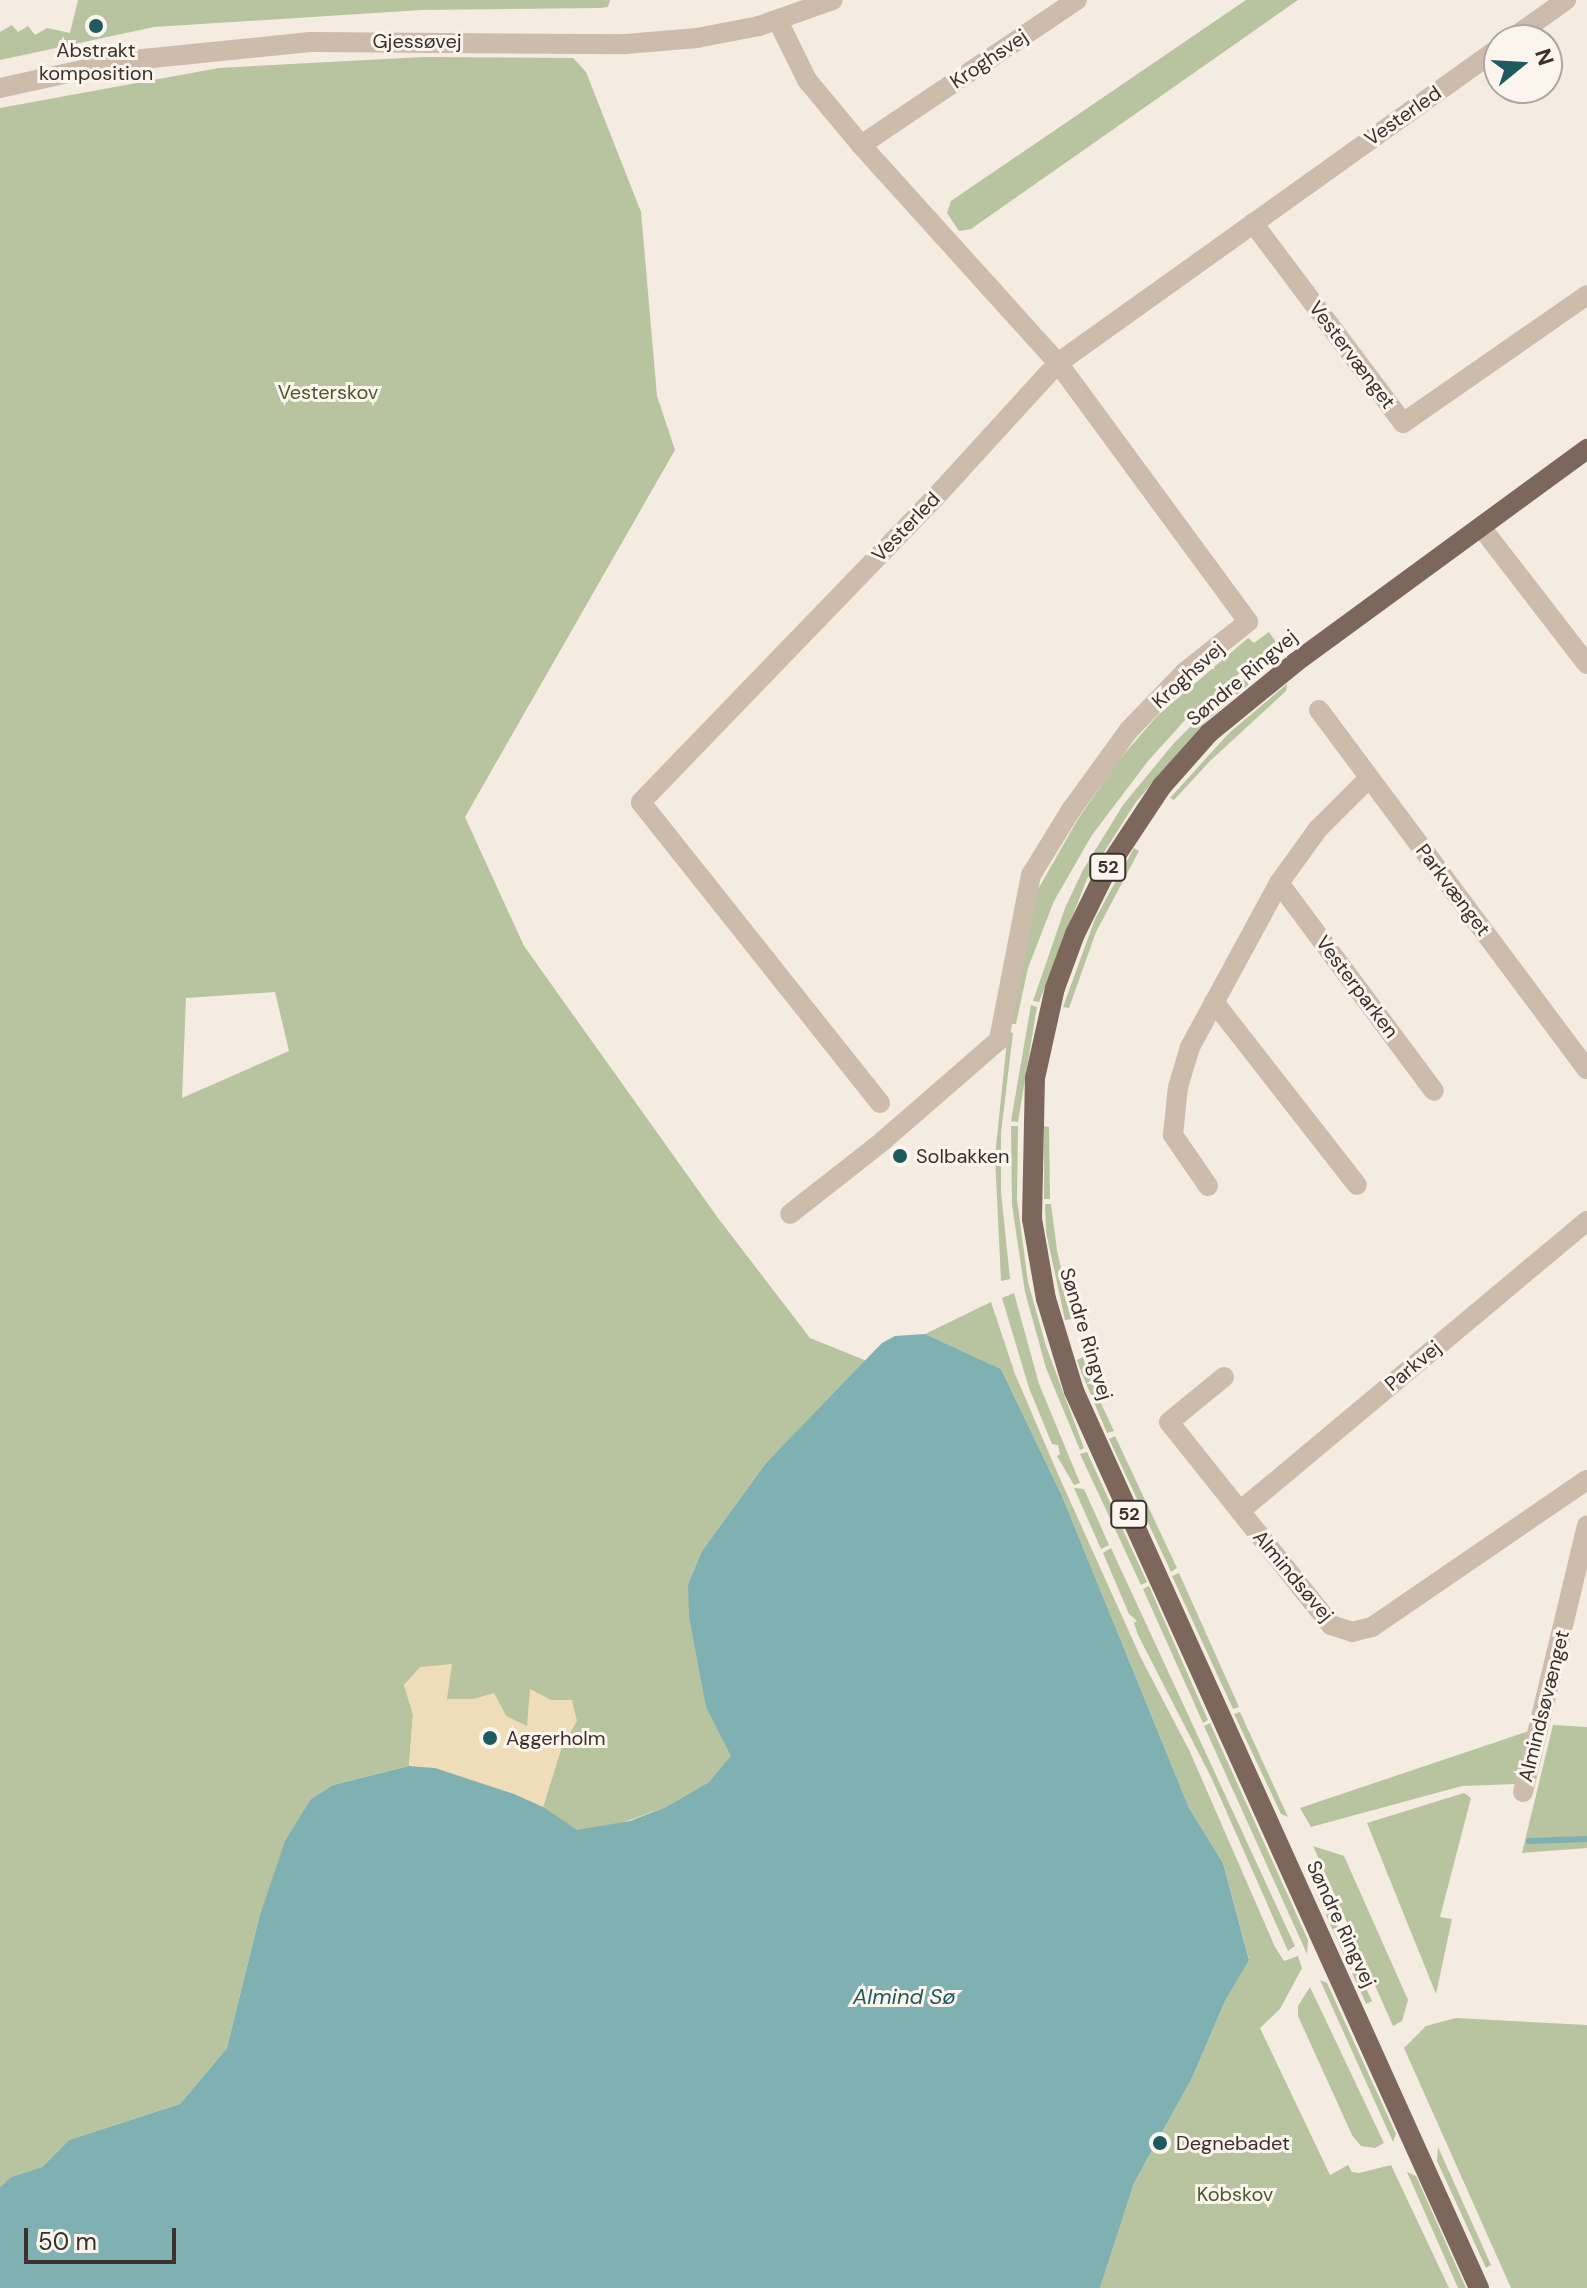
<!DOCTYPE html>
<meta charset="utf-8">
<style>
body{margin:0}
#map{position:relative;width:1587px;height:2288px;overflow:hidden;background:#f4ebe1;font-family:"DM Sans",sans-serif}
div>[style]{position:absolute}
.green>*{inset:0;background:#b8c4a0}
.sand>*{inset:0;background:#efdcb8}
.water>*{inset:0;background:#7fb0b2}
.stream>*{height:6px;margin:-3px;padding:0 3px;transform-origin:3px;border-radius:3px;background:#7fb0b2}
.minor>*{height:20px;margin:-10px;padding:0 10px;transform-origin:10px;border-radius:10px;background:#cdbbac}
.major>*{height:20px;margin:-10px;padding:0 10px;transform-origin:10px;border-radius:10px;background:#7d675c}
.dots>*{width:22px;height:22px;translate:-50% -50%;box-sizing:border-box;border:4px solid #fbf5ee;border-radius:50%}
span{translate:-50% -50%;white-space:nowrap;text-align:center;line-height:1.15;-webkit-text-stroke:6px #fbf5ee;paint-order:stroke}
.shield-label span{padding:2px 6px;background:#fbf5ee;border:2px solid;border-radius:6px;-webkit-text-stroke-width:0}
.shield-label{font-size:18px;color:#3b302b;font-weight:700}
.street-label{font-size:20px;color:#3b302b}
.poi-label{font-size:20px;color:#3b302b}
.left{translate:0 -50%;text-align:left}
.park-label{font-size:20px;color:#4a5a2e}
.water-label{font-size:22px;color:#1f5a5e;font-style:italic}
.north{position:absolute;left:1483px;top:24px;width:80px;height:80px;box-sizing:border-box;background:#fbf5ee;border:2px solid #aea6a0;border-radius:50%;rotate:72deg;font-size:22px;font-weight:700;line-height:32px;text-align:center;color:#3b302b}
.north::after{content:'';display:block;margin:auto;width:28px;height:36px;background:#1f5a5e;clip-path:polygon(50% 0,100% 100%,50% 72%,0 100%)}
.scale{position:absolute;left:24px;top:2228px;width:152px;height:36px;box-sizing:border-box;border:4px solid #3b302b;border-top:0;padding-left:10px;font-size:24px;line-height:28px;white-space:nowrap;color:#3b302b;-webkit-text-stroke:6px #fbf5ee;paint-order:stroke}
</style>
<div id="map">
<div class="green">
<div style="clip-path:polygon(78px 0,610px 0,608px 7px,601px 8px,421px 10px,154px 27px,0 60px,0 32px,12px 25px,18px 32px,28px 26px,35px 35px,47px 28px,70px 33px)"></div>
<div style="clip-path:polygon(1246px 0,1298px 0,971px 229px,959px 231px,947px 213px,951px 201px)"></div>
<div style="clip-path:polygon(evenodd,423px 57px,573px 58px,586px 72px,641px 212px,657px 396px,675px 450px,465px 817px,524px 946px,718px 1218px,810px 1338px,867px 1361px,766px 1463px,702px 1551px,688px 1584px,706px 1707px,732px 1756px,709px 1782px,666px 1807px,522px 1859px,543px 1807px,561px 1749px,576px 1721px,527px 1727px,506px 1716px,497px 1699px,447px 1699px,404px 1685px,413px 1714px,409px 1766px,333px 1785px,311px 1799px,259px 1918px,227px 2048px,180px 2104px,69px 2140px,42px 2167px,11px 2177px,0 2187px,0 108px,219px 68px,423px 57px,275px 992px,289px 1051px,182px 1098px,186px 998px,275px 992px)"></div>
<div style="clip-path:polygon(1269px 632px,1276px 642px,1186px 719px,1148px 761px,1092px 835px,1054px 901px,1028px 968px,1016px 1024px,1009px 1024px,1032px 900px,1078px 819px,1119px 760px,1157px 716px,1248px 638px,1254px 643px)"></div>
<div style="clip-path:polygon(1264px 663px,1264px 671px,1203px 724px,1136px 802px,1087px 879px,1039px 1002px,1033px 1001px,1065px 908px,1083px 870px,1123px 805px,1174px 743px,1208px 709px)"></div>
<div style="clip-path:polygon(1287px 684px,1286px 691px,1210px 761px,1174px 800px,1170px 798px,1229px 733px)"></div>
<div style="clip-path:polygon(1134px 848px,1139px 851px,1096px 932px,1069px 1008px,1063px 1007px,1095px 919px)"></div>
<div style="clip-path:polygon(1031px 1005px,1037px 1007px,1018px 1122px,1011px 1121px)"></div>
<div style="clip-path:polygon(1008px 1031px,1013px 1033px,1001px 1133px,1001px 1192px,1010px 1279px,1001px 1281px,995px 1156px)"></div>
<div style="clip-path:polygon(1011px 1126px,1018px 1126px,1017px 1199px,1028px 1282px,1046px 1346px,1084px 1448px,1080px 1450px,1046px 1368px,1025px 1292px,1012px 1205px)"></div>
<div style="clip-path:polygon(1044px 1126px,1049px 1127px,1050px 1199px,1044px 1199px)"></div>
<div style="clip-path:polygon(1045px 1204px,1051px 1204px,1057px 1250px,1072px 1319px,1065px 1320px,1046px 1232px)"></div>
<div style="clip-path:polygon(1014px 1293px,1039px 1384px,1080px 1483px,1074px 1485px,1057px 1456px,1060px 1454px,1058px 1445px,1052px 1444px,1029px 1388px,1002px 1298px)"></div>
<div style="clip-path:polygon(991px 1302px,1015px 1374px,1057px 1472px,1140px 1656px,1190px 1752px,1275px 1947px,1284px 1961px,1298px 1956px,1302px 1968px,1280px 2009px,1260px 2028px,1330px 2175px,1348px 2165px,1352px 2172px,1359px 2173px,1391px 2165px,1449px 2288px,1100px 2288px,1134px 2183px,1192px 2078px,1225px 2001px,1249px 1959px,1223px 1863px,1189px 1808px,1062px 1496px,1001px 1369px,925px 1334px)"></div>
<div style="clip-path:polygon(1083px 1357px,1097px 1395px,1114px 1431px,1107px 1433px,1082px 1374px,1077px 1360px)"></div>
<div style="clip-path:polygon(1115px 1436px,1177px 1568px,1171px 1572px,1109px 1439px)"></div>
<div style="clip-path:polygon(1087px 1452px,1147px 1582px,1141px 1585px,1080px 1454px)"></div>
<div style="clip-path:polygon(1074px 1488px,1084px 1489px,1109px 1545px,1101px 1549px)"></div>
<div style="clip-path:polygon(1111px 1548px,1295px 1946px,1288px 1951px,1212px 1779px,1138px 1635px,1134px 1623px,1137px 1621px,1129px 1614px,1103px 1553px)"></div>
<div style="clip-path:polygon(1179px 1573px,1239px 1707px,1233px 1709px,1172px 1576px)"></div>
<div style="clip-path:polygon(1149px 1586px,1208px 1720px,1203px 1723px,1143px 1589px)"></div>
<div style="clip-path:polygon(1240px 1712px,1288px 1817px,1281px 1814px,1234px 1714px)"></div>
<div style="clip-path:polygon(1210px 1723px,1308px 1940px,1307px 1954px,1204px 1726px)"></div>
<div style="clip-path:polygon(1553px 1725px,1587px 1727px,1587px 1848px,1522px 1853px)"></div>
<div style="clip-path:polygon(1529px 1731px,1516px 1784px,1462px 1786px,1311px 1827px,1300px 1808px)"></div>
<div style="clip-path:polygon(1464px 1793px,1471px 1798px,1440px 1917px,1452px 1919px,1436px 1994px,1367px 1823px)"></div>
<div style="clip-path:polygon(1313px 1846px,1344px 1856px,1408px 2000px,1402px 2021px,1393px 2026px)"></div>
<div style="clip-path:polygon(1314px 1875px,1372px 2001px,1366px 2004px,1309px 1877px)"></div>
<div style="clip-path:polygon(1320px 1980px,1327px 1983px,1396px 2134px,1393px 2142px)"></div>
<div style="clip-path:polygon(1310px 1987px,1384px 2143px,1375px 2148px,1361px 2146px,1352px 2135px,1298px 2016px,1298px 2006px)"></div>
<div style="clip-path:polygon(1456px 2018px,1587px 2025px,1587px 2288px,1511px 2288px,1404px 2048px,1426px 2026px)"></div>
<div style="clip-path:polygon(1438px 2147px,1491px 2265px,1486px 2268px,1437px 2161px)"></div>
<div style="clip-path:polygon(1407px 2172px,1416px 2176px,1466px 2288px,1458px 2288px)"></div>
</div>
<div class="sand">
<div style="clip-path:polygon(452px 1664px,447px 1699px,473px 1699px,494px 1693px,506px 1716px,527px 1726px,530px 1689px,551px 1700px,572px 1700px,577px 1721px,561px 1749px,543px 1807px,435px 1768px,409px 1766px,413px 1714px,404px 1685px,420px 1667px)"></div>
</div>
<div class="water">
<div style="clip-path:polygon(925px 1334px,1001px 1369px,1062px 1496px,1189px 1808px,1223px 1863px,1249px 1960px,1225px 2001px,1192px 2078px,1134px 2183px,1100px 2288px,0 2288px,0 2187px,11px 2177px,42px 2167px,69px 2140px,180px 2104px,227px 2048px,259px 1918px,285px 1841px,311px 1799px,333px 1785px,409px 1766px,435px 1768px,514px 1794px,543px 1807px,577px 1830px,630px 1821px,666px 1807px,709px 1782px,731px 1756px,706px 1707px,689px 1616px,688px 1584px,702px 1551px,766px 1463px,882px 1343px,895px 1336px)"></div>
</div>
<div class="stream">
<div style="left:1529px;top:1841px;width:58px;rotate:-2deg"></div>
</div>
<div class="minor">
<div style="left:778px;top:21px;width:66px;rotate:63.8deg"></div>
<div style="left:807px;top:80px;width:85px;rotate:50.3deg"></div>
<div style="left:861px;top:145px;width:294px;rotate:47.9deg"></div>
<div style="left:1058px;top:363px;width:321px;rotate:53.7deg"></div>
<div style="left:1248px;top:622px;width:80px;rotate:141.6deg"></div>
<div style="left:1185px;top:672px;width:81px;rotate:134deg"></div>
<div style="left:1129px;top:730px;width:99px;rotate:125.9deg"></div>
<div style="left:1071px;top:810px;width:76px;rotate:121.6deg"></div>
<div style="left:1031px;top:875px;width:168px;rotate:101deg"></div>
<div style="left:999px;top:1040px;width:154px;rotate:139deg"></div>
<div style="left:883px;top:1141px;width:118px;rotate:141.9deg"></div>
<div style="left:1510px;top:40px;width:69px;rotate:-35.5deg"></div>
<div style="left:0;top:88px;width:126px;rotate:-12.4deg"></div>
<div style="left:123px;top:61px;width:188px;rotate:-5.8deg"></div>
<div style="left:310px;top:42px;width:316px;rotate:0.4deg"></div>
<div style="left:626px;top:44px;width:71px;rotate:-4.8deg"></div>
<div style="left:697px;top:38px;width:63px;rotate:-11deg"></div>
<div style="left:759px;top:26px;width:78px;rotate:-19.4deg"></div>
<div style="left:861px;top:145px;width:260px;rotate:-33.9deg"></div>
<div style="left:1253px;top:223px;width:250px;rotate:53.1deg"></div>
<div style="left:1403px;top:423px;width:224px;rotate:-34.8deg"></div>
<div style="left:1481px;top:527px;width:173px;rotate:52.3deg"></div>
<div style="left:1319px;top:710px;width:448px;rotate:53.3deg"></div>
<div style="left:1279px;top:883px;width:259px;rotate:53.3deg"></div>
<div style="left:1214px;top:1002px;width:232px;rotate:52deg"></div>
<div style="left:880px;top:1103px;width:384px;rotate:-128.5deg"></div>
<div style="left:641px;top:802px;width:417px;rotate:-46deg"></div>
<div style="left:931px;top:502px;width:188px;rotate:-47.6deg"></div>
<div style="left:1058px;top:363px;width:542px;rotate:-35.54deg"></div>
<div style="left:1208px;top:1186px;width:62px;rotate:-124.5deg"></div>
<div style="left:1173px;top:1135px;width:48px;rotate:-84.1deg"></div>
<div style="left:1178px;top:1087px;width:42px;rotate:-73.3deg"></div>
<div style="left:1190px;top:1047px;width:187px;rotate:-61.5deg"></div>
<div style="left:1279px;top:883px;width:67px;rotate:-54.2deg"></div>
<div style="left:1318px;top:829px;width:72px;rotate:-45deg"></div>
<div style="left:1224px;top:1377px;width:71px;rotate:140.7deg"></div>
<div style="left:1169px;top:1422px;width:260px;rotate:51.4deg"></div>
<div style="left:1331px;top:1625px;width:22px;rotate:18deg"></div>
<div style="left:1352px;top:1632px;width:21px;rotate:-14deg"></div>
<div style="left:1372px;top:1627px;width:260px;rotate:-34.4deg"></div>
<div style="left:1240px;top:1511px;width:452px;rotate:-39.9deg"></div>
<div style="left:1523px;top:1792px;width:274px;rotate:-76.5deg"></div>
</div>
<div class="major">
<div style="left:1479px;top:2288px;width:984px;rotate:-114.3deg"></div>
<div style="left:1074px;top:1391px;width:96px;rotate:-106.9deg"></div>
<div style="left:1046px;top:1299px;width:81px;rotate:-99.9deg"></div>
<div style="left:1032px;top:1219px;width:141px;rotate:-88.8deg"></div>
<div style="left:1035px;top:1078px;width:92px;rotate:-77.5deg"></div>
<div style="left:1055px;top:988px;width:58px;rotate:-69.7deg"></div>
<div style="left:1075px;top:934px;width:72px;rotate:-63.8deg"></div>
<div style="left:1107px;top:869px;width:100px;rotate:-56.5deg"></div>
<div style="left:1162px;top:786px;width:71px;rotate:-48.4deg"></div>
<div style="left:1209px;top:733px;width:112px;rotate:-39.2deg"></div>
<div style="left:1296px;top:662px;width:361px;rotate:-36.2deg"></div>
</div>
<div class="dots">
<div style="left:96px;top:26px;background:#1f5a5e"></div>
<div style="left:900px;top:1156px;background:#1f5a5e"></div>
<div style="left:490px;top:1738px;background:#1f5a5e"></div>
<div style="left:1160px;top:2143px;background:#1f5a5e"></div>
</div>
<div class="shield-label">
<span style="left:1108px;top:867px">52</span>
<span style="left:1129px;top:1514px">52</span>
</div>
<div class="street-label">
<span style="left:417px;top:41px">Gjessøvej</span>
<span style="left:989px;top:59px;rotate:-34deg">Kroghsvej</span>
<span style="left:1403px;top:116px;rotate:-35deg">Vesterled</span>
<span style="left:1352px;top:355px;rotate:53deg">Vestervænget</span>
<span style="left:906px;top:527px;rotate:-46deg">Vesterled</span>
<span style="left:1188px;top:675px;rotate:-42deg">Kroghsvej</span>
<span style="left:1242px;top:678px;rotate:-40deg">Søndre Ringvej</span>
<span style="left:1453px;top:890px;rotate:53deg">Parkvænget</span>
<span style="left:1357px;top:987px;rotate:53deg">Vesterparken</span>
<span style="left:1086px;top:1334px;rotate:73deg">Søndre Ringvej</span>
<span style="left:1413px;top:1366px;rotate:-40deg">Parkvej</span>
<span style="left:1293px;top:1576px;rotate:50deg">Almindsøvej</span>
<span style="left:1544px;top:1706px;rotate:-76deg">Almindsøvænget</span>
<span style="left:1341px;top:1924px;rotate:65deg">Søndre Ringvej</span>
</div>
<div class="poi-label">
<span style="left:96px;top:62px">Abstrakt<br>komposition</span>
<span class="left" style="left:916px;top:1156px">Solbakken</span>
<span class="left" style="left:506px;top:1738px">Aggerholm</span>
<span class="left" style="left:1176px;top:2143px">Degnebadet</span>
</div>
<div class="park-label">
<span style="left:328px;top:392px">Vesterskov</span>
<span style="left:1235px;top:2194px">Kobskov</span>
</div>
<div class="water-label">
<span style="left:904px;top:1997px">Almind Sø</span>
</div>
<div class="north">N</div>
<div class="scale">50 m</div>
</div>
